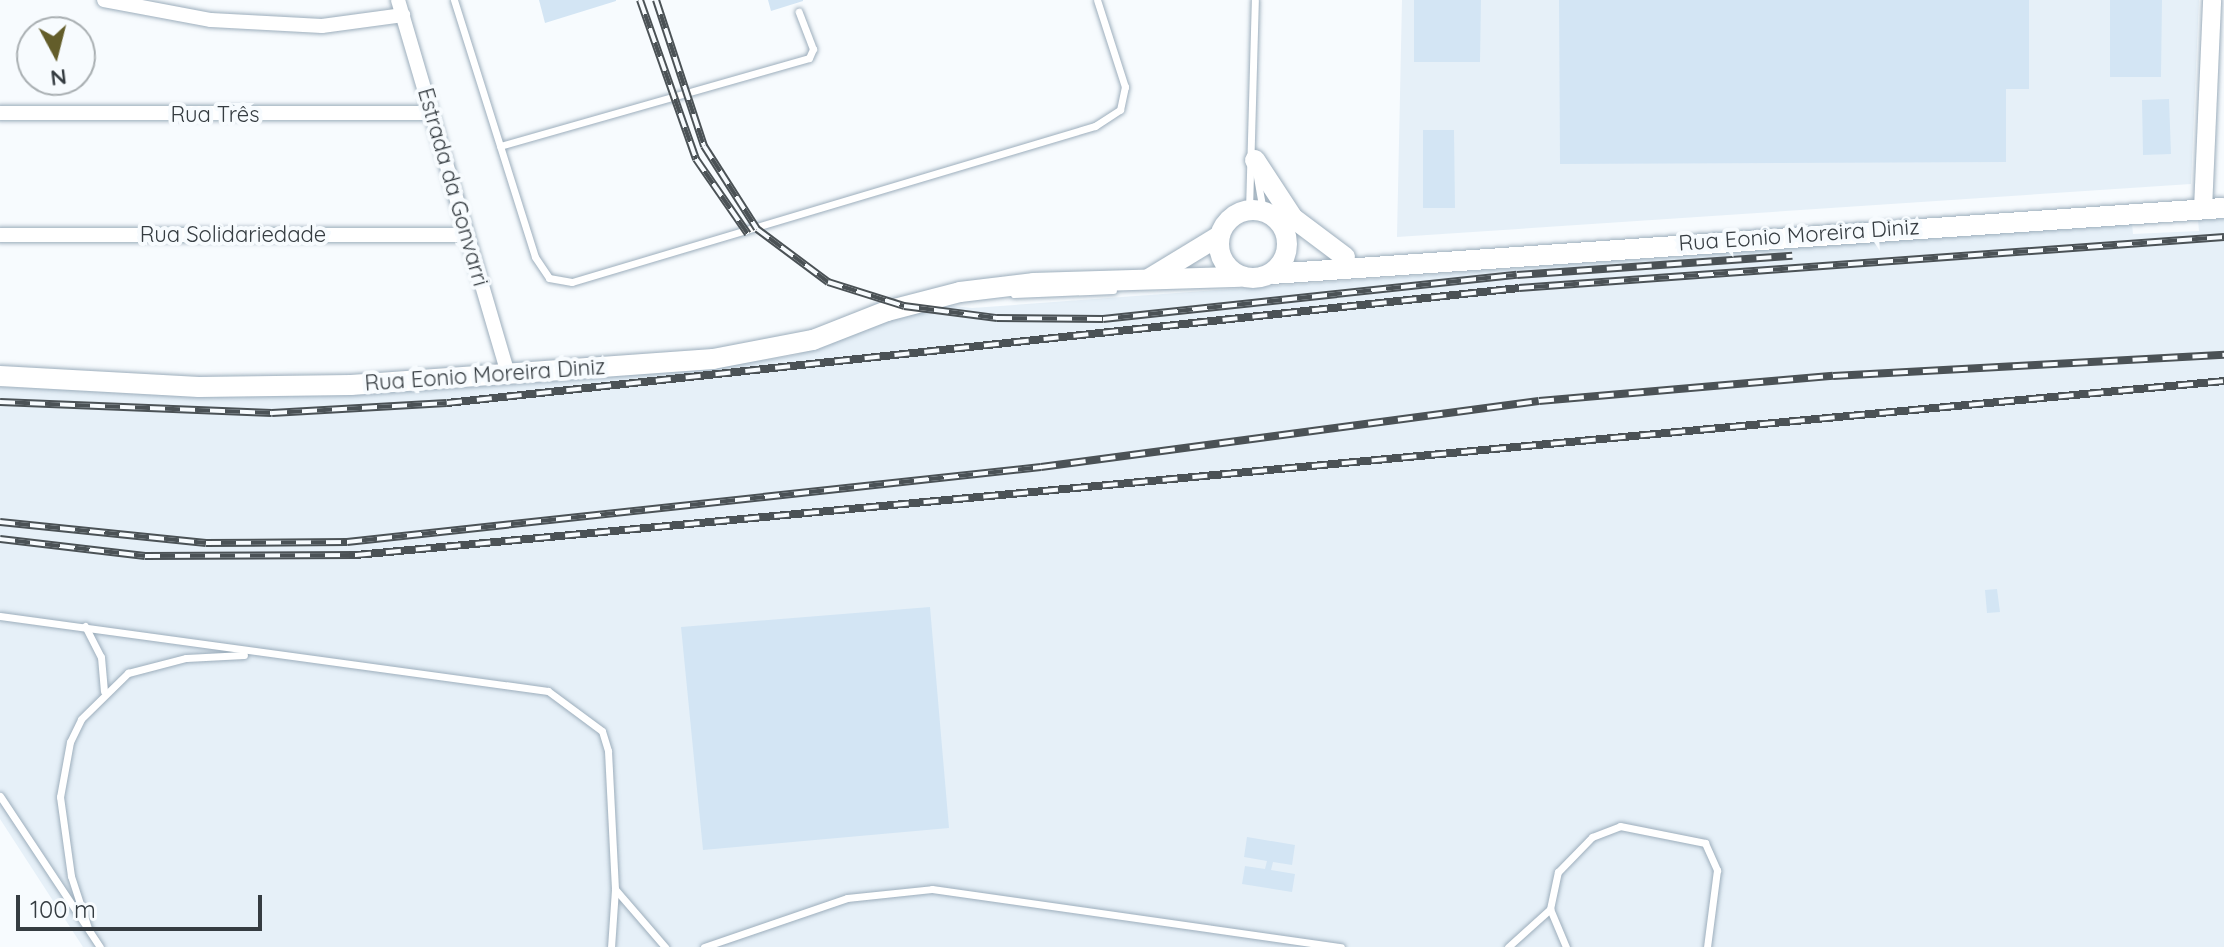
<!DOCTYPE html>
<meta charset="utf-8">
<style>
body{margin:0}
#map{position:relative;width:2224px;height:947px;overflow:hidden;background:#f7fbfe;font-family:Quicksand,sans-serif}
div>[style]{position:absolute}
.built>*{inset:0;background:#e6f0f8}
.building>*{inset:0;background:#d3e5f4}
.roads{filter:drop-shadow(0 0 2px #9daebc) drop-shadow(0 0 2px #9daebc)}
.service>*{height:7px;margin:-3.5px;padding:0 3.5px;transform-origin:3.5px;border-radius:3.5px;background:#fff}
.minor>*{height:14px;margin:-7px;padding:0 7px;transform-origin:7px;border-radius:7px;background:#fff}
.tertiary>*{height:18px;margin:-9px;padding:0 9px;transform-origin:9px;border-radius:9px;background:#fff}
.secondary>*{height:20px;margin:-10px;padding:0 10px;transform-origin:10px;border-radius:10px;background:#fff}
.secondary>.ring{margin:-10px;padding:0;box-sizing:content-box;background:none;border:20px solid #fff;border-radius:50%}
.rail>*{height:8px;margin-top:-4px;transform-origin:0;background:repeating-linear-gradient(90deg,#f7fbfe 0 15px,#4b5256 0 30px);box-sizing:border-box;border-block:2px solid #4b5256}
span{translate:-50% -50%;white-space:nowrap;text-align:center;line-height:1.15;-webkit-text-stroke:8px #f7fbfe;paint-order:stroke}
.street-label{font-size:22px;color:#353c41}
.north{position:absolute;left:16px;top:16px;width:80px;height:80px;box-sizing:border-box;background:#f7fbfe;border:2px solid #a9afb2;border-radius:50%;rotate:173deg;font-size:22px;font-weight:700;line-height:32px;text-align:center;color:#353c41}
.north::after{content:'';display:block;margin:auto;width:28px;height:36px;background:#635d2a;clip-path:polygon(50% 0,100% 100%,50% 72%,0 100%)}
.scale{position:absolute;left:16px;top:895px;width:246px;height:36px;box-sizing:border-box;border:4px solid #353c41;border-top:0;padding-left:10px;font-size:24px;line-height:28px;white-space:nowrap;color:#353c41;-webkit-text-stroke:6px #f7fbfe;paint-order:stroke}
</style>
<div id="map">
<div class="built">
<div style="clip-path:polygon(1402px 0,2199px 0,2191px 184px,1397px 237px)"></div>
<div style="clip-path:polygon(2224px 218px,2224px 947px,83px 947px,0 819px,0 387px,198px 394px,349px 392px,760px 361px,796px 355px,932px 304px,972px 308px,2132px 223px,2133px 234px,2199px 231px,2198px 220px)"></div>
</div>
<div class="building">
<div style="clip-path:polygon(539px 0,616px 0,616px 1px,545px 23px)"></div>
<div style="clip-path:polygon(768px 0,803px 0,803px 1px,771px 11px)"></div>
<div style="clip-path:polygon(1414px 0,1481px 0,1480px 62px,1414px 62px)"></div>
<div style="clip-path:polygon(1559px 0,2029px 0,2029px 89px,2006px 89px,2006px 162px,1560px 164px)"></div>
<div style="clip-path:polygon(2110px 0,2162px 0,2161px 77px,2110px 77px)"></div>
<div style="clip-path:polygon(2169px 99px,2171px 154px,2143px 155px,2142px 100px)"></div>
<div style="clip-path:polygon(1423px 130px,1454px 130px,1455px 208px,1423px 208px)"></div>
<div style="clip-path:polygon(1997px 589px,2000px 612px,1987px 613px,1985px 590px)"></div>
<div style="clip-path:polygon(930px 607px,949px 828px,703px 850px,681px 627px)"></div>
<div style="clip-path:polygon(1247px 837px,1295px 845px,1292px 865px,1273px 862px,1271px 870px,1295px 874px,1292px 892px,1242px 884px,1245px 866px,1265px 869px,1267px 861px,1244px 857px)"></div>
</div>
<div class="roads">
<div class="service">
<div style="left:454px;top:0;width:269px;rotate:72.5deg"></div>
<div style="left:535px;top:257px;width:25px;rotate:56deg"></div>
<div style="left:549px;top:278px;width:23px;rotate:10deg"></div>
<div style="left:572px;top:282px;width:546px;rotate:-16.61deg"></div>
<div style="left:1095px;top:126px;width:30px;rotate:-33deg"></div>
<div style="left:1120px;top:110px;width:24px;rotate:-78deg"></div>
<div style="left:1125px;top:87px;width:91px;rotate:-107.8deg"></div>
<div style="left:500px;top:146px;width:321px;rotate:-15.9deg"></div>
<div style="left:809px;top:58px;width:10px;rotate:-66deg"></div>
<div style="left:813px;top:49px;width:40px;rotate:-111deg"></div>
<div style="left:1257px;top:177px;width:35px;rotate:80deg"></div>
<div style="left:1249px;top:210px;width:210px;rotate:-88.4deg"></div>
<div style="left:1241px;top:281px;width:15px;rotate:-8deg"></div>
<div style="left:1014px;top:294px;width:99px;rotate:-2.3deg"></div>
<div style="left:0;top:616px;width:553px;rotate:7.79deg"></div>
<div style="left:548px;top:691px;width:67px;rotate:36.5deg"></div>
<div style="left:602px;top:731px;width:21px;rotate:73deg"></div>
<div style="left:608px;top:751px;width:138px;rotate:87.1deg"></div>
<div style="left:615px;top:889px;width:58px;rotate:93.9deg"></div>
<div style="left:85px;top:626px;width:35px;rotate:63deg"></div>
<div style="left:101px;top:657px;width:34px;rotate:85deg"></div>
<div style="left:0;top:796px;width:181px;rotate:56.5deg"></div>
<div style="left:615px;top:889px;width:77px;rotate:49.2deg"></div>
<div style="left:88px;top:928px;width:55px;rotate:-108.1deg"></div>
<div style="left:71px;top:876px;width:80px;rotate:-97.9deg"></div>
<div style="left:60px;top:797px;width:56px;rotate:-79.7deg"></div>
<div style="left:70px;top:742px;width:25px;rotate:-64deg"></div>
<div style="left:81px;top:719px;width:66px;rotate:-44.4deg"></div>
<div style="left:128px;top:673px;width:60px;rotate:-14.5deg"></div>
<div style="left:186px;top:658px;width:58px;rotate:-3deg"></div>
<div style="left:704px;top:947px;width:151px;rotate:-18.9deg"></div>
<div style="left:847px;top:898px;width:85px;rotate:-6deg"></div>
<div style="left:932px;top:889px;width:413px;rotate:8.1deg"></div>
<div style="left:1508px;top:947px;width:57px;rotate:-42.1deg"></div>
<div style="left:1566px;top:947px;width:41px;rotate:-112.8deg"></div>
<div style="left:1550px;top:909px;width:38px;rotate:-78deg"></div>
<div style="left:1558px;top:872px;width:49px;rotate:-45.8deg"></div>
<div style="left:1592px;top:837px;width:30px;rotate:-21deg"></div>
<div style="left:1620px;top:826px;width:87px;rotate:11.3deg"></div>
<div style="left:1705px;top:843px;width:30px;rotate:66deg"></div>
<div style="left:1717px;top:870px;width:78px;rotate:97.4deg"></div>
</div>
<div class="minor">
<div style="left:104px;top:0;width:109px;rotate:10.6deg"></div>
<div style="left:211px;top:20px;width:111px;rotate:3.1deg"></div>
<div style="left:322px;top:26px;width:82px;rotate:-7.7deg"></div>
<div style="left:398px;top:0;width:389px;rotate:73.6deg"></div>
<div style="left:0;top:113px;width:431px"></div>
<div style="left:0;top:235px;width:466px"></div>
</div>
<div class="tertiary">
<div style="left:2203px;top:209px;width:209px;rotate:-87.5deg"></div>
</div>
<div class="secondary">
<div style="left:1255px;top:160px;width:69px;rotate:56.8deg"></div>
<div style="left:1293px;top:218px;width:65px;rotate:36.9deg"></div>
<div class="ring" style="left:1219px;top:210px;width:48px;height:48px"></div>
<div style="left:1272px;top:274px;width:954px;rotate:-3.97deg"></div>
<div style="left:1150px;top:278px;width:81px;rotate:-31.3deg"></div>
<div style="left:0;top:376px;width:199px;rotate:3.2deg"></div>
<div style="left:199px;top:387px;width:152px;rotate:-0.8deg"></div>
<div style="left:351px;top:385px;width:363px;rotate:-4.1deg"></div>
<div style="left:713px;top:359px;width:102px;rotate:-10.8deg"></div>
<div style="left:813px;top:340px;width:79px;rotate:-21.4deg"></div>
<div style="left:887px;top:311px;width:75px;rotate:-14.6deg"></div>
<div style="left:960px;top:292px;width:75px;rotate:-6.9deg"></div>
<div style="left:1034px;top:283px;width:206px;rotate:-1.7deg"></div>
</div>
</div>
<div class="rail">
<div style="left:640px;top:0;width:169px;rotate:70.6deg"></div>
<div style="left:696px;top:159px;width:91px;rotate:55.3deg"></div>
<div style="left:656px;top:0;width:154px;rotate:71.8deg"></div>
<div style="left:704px;top:146px;width:98px;rotate:57.4deg"></div>
<div style="left:757px;top:229px;width:89px;rotate:36.7deg"></div>
<div style="left:828px;top:282px;width:80px;rotate:17.5deg"></div>
<div style="left:904px;top:306px;width:94px;rotate:7.4deg"></div>
<div style="left:997px;top:318px;width:106px;rotate:0.5deg"></div>
<div style="left:1103px;top:319px;width:416px;rotate:-6.1deg"></div>
<div style="left:1517px;top:275px;width:276px;rotate:-4deg"></div>
<div style="left:0;top:402px;width:272px;rotate:2.3deg"></div>
<div style="left:272px;top:413px;width:175px;rotate:-3.3deg"></div>
<div style="left:447px;top:403px;width:1078px;rotate:-6.12deg"></div>
<div style="left:1519px;top:288px;width:707px;rotate:-4.14deg"></div>
<div style="left:0;top:522px;width:207px;rotate:5.8deg"></div>
<div style="left:206px;top:543px;width:141px;rotate:-0.4deg"></div>
<div style="left:347px;top:542px;width:698px;rotate:-6.17deg"></div>
<div style="left:1041px;top:467px;width:502px;rotate:-7.55deg"></div>
<div style="left:1539px;top:401px;width:295px;rotate:-4.9deg"></div>
<div style="left:1833px;top:376px;width:392px;rotate:-3.1deg"></div>
<div style="left:0;top:539px;width:146px;rotate:6.7deg"></div>
<div style="left:145px;top:556px;width:211px;rotate:-0.3deg"></div>
<div style="left:356px;top:555px;width:1876px;rotate:-5.32deg"></div>
</div>
<div class="street-label">
<span style="left:215px;top:115px">Rua Três</span>
<span style="left:453px;top:187px;rotate:74deg">Estrada da Gonvarri</span>
<span style="left:233px;top:235px">Rua Solidariedade</span>
<span style="left:1799px;top:235px;rotate:-4deg">Rua Eonio Moreira Diniz</span>
<span style="left:485px;top:375px;rotate:-4deg">Rua Eonio Moreira Diniz</span>
</div>
<div class="north">N</div>
<div class="scale">100 m</div>
</div>
